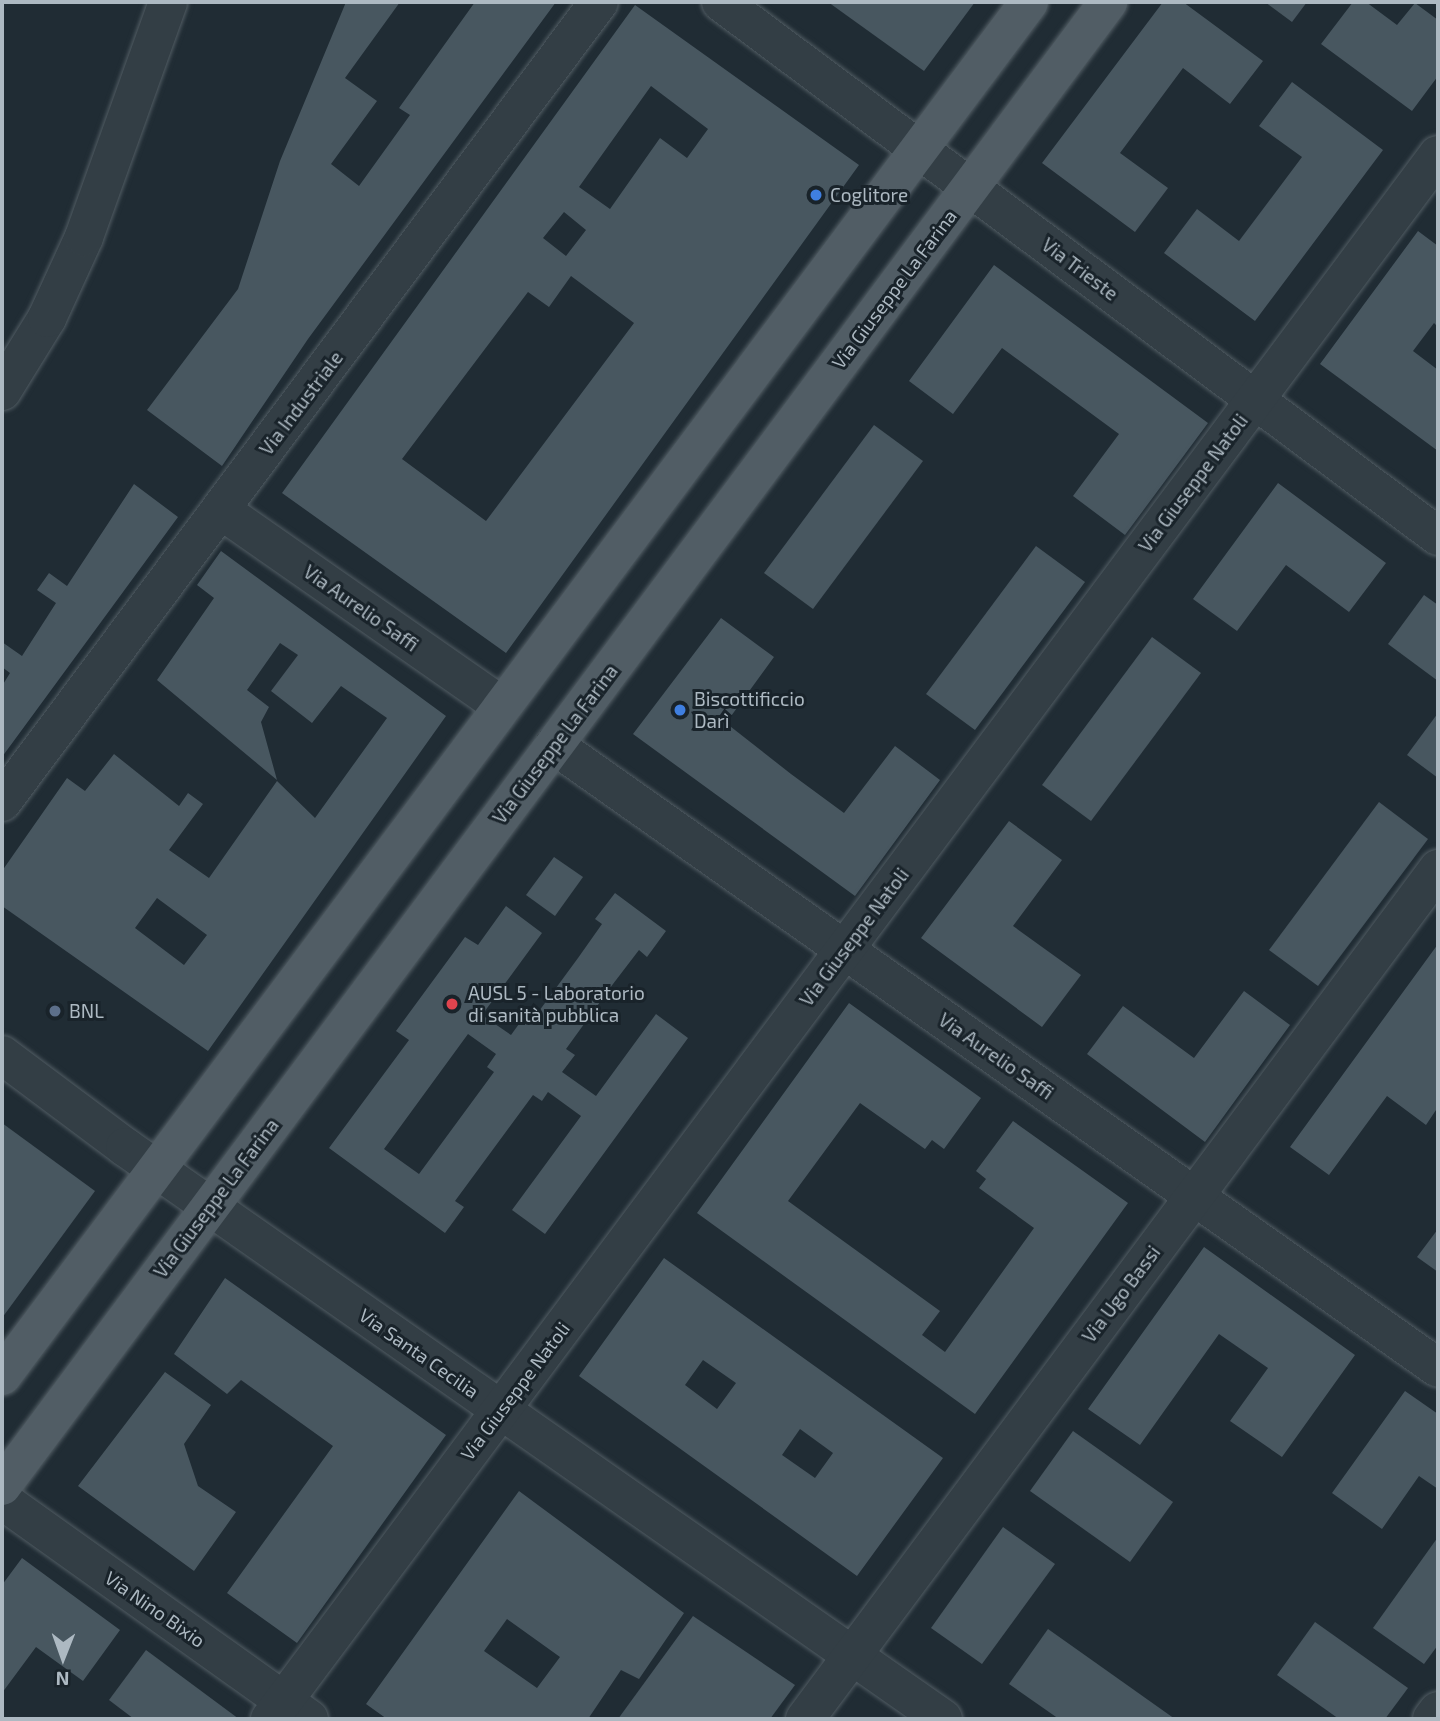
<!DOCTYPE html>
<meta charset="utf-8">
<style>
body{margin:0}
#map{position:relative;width:1440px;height:1721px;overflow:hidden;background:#202c34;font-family:"Exo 2",sans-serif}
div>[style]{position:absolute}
.building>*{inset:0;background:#485760}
.roads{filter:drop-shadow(0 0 2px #515c63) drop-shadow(0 0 2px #515c63)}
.minor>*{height:38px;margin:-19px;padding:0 19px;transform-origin:19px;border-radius:19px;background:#333e45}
.primary>*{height:38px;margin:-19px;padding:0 19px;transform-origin:19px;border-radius:19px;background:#515d65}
.dots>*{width:19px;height:19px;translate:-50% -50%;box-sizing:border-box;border:4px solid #19232a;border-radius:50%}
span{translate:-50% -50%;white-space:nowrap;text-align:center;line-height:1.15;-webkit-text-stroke:6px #19232a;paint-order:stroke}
.poi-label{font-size:19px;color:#adb9c2}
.left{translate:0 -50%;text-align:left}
.street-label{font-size:19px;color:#adb9c2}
.frame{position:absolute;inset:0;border:4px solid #adb9c2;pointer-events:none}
.north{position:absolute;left:28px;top:1623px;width:70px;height:70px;-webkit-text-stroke:5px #19232a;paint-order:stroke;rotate:181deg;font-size:19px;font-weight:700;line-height:28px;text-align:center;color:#adb9c2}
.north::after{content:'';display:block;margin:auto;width:24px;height:32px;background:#adb9c2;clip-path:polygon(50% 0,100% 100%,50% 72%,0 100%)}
</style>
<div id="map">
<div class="building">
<div style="clip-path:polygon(346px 2px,400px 2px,345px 78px,377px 101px,331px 164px,359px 186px,410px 115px,399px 108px,475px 2px,556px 2px,308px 339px,222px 466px,147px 410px,238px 289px,280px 161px)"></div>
<div style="clip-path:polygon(828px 2px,975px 2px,924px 71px)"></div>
<div style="clip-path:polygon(1163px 2px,1183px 2px,1263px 61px,1230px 104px,1183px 68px,1120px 153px,1168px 188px,1135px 232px,1042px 163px)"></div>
<div style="clip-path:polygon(1265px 2px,1307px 2px,1292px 22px)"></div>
<div style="clip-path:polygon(1353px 2px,1366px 2px,1397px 25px,1415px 3px,1438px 20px,1438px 76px,1412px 111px,1321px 44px)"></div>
<div style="clip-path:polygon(evenodd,635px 5px,859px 165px,506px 653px,282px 493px,635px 5px,651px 86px,708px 129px,687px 158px,660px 138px,610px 209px,579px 187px,651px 86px,635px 5px,564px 212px,586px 230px,566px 256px,543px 238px,564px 212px,635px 5px,571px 276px,634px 323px,486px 521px,402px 459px,528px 292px,549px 307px,571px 276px)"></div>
<div style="clip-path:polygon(1292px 82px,1383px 150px,1255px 321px,1164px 253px,1197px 209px,1239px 241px,1302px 157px,1259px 126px)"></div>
<div style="clip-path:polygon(1418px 231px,1438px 246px,1438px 327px,1434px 323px,1413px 351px,1438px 370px,1438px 451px,1320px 364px)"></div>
<div style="clip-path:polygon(994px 265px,1208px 423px,1125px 535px,1073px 496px,1119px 434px,1002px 348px,953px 414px,909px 381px)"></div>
<div style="clip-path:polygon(874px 425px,923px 461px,813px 609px,764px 573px)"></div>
<div style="clip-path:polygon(1278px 483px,1386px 563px,1349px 612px,1286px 565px,1237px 631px,1193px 599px)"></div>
<div style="clip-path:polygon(134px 484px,178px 517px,2px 757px,2px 686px,10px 673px,2px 667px,2px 642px,22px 656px,56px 603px,37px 590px,49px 573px,67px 586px)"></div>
<div style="clip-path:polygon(1036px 546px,1085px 582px,975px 730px,926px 694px)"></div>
<div style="clip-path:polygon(evenodd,221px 551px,446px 716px,208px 1051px,2px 906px,2px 871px,67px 778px,85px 791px,114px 754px,179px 806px,188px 793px,203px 804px,169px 850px,209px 878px,277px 781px,315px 818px,387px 718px,341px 686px,312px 723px,271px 691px,298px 655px,280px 643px,247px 690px,269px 707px,261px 722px,277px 780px,157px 680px,214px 598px,197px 585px,221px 551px,157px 898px,207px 935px,184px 965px,135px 928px,157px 898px)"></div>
<div style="clip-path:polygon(1424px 595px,1438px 605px,1438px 681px,1388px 644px)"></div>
<div style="clip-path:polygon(721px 618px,774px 657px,726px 723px,791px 774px,844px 813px,895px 746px,940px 780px,855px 896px,633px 734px)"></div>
<div style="clip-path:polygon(1152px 637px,1201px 673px,1091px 821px,1042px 785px)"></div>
<div style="clip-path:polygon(1438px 713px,1438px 778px,1407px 755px)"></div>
<div style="clip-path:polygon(1379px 802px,1428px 839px,1318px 986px,1269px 950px)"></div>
<div style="clip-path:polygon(1009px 821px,1062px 860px,1013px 926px,1081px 975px,1042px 1027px,921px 938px)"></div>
<div style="clip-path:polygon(554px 857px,583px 877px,555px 916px,526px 895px)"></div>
<div style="clip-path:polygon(evenodd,615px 893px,666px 931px,647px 957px,639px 950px,613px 984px,566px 1049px,575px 1055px,562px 1072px,596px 1096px,656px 1014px,688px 1038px,545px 1234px,512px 1210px,581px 1116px,548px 1092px,542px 1101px,533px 1095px,455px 1201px,464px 1207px,445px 1233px,329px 1148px,409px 1040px,396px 1031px,465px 937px,478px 945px,506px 906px,542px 933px,482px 1015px,511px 1035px,524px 1017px,531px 1022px,578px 958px,602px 924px,595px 919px,615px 893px,468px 1034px,496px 1054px,487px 1067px,494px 1072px,419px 1174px,384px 1149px,468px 1034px)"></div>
<div style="clip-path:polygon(1438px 944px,1438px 1107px,1426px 1125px,1387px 1096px,1329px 1175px,1290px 1147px)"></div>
<div style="clip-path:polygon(1244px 991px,1290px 1025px,1205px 1142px,1087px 1054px,1123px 1006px,1194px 1058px)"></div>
<div style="clip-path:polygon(849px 1003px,981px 1098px,944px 1149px,932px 1140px,925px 1149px,860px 1103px,788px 1201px,940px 1311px,922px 1335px,945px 1352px,1034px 1228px,979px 1188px,986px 1179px,976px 1171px,1013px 1121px,1128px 1203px,975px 1414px,697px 1213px)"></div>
<div style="clip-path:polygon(2px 1123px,95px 1191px,2px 1318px)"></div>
<div style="clip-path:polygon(1438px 1229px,1438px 1272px,1417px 1257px)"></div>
<div style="clip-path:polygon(1204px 1247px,1355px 1355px,1282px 1457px,1230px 1421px,1268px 1368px,1219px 1334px,1140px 1445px,1088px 1409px)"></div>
<div style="clip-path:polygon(evenodd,664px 1258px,943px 1458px,857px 1576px,579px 1376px,664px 1258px,703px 1360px,736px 1383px,717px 1409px,685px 1385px,703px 1360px,664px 1258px,800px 1429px,833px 1453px,815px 1478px,782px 1455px,800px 1429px)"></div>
<div style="clip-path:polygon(225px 1278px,446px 1435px,297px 1643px,227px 1593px,333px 1446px,241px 1380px,227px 1394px,174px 1354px)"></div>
<div style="clip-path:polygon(165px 1372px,211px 1405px,184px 1444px,198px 1486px,236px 1512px,194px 1571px,78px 1486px)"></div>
<div style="clip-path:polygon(1405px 1391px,1438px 1414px,1438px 1489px,1419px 1476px,1382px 1529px,1332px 1493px)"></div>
<div style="clip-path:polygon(1073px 1431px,1173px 1502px,1130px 1562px,1030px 1491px)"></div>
<div style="clip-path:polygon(evenodd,519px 1491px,684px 1613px,639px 1679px,621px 1670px,588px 1719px,387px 1719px,366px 1704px,519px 1491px,507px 1619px,560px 1657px,537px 1688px,484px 1651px,507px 1619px)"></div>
<div style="clip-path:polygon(1003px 1527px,1055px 1564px,982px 1664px,931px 1628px)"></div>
<div style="clip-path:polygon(1438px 1537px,1438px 1645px,1424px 1664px,1373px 1628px)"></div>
<div style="clip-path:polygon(22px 1558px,120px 1630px,83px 1681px,36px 1647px,2px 1693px,2px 1585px)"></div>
<div style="clip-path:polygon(693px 1616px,795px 1685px,770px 1719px,618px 1719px)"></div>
<div style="clip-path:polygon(1315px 1622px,1408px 1688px,1385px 1719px,1339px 1719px,1277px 1675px)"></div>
<div style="clip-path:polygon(1048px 1629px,1175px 1719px,1059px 1719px,1009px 1684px)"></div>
<div style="clip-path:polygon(146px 1650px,239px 1719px,134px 1719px,109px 1700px)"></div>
</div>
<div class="roads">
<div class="minor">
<div style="left:721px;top:2px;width:894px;rotate:36.68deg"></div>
<div style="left:2px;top:391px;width:86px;rotate:-58.3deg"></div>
<div style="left:47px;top:318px;width:89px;rotate:-65.4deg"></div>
<div style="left:84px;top:237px;width:250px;rotate:-70.3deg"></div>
<div style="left:221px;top:510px;width:343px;rotate:34.9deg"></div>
<div style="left:554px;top:745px;width:1081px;rotate:35.17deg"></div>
<div style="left:2px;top:802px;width:998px;rotate:-53.27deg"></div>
<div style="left:2px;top:1055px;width:154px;rotate:36.8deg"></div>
<div style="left:125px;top:1147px;width:998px;rotate:34.96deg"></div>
<div style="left:2px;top:1500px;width:377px;rotate:35.5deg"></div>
<div style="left:270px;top:1719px;width:1952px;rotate:-53.25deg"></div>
<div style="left:805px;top:1719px;width:1060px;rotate:-53.32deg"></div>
<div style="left:1432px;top:1719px;width:10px;rotate:-53deg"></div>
</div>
<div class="primary">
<div style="left:2px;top:1376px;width:1715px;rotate:-53.22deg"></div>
<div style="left:2px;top:1486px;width:1851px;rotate:-53.3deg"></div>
</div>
</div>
<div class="dots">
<div style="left:816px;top:195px;background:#3f7fe0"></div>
<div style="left:680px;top:710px;background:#3f7fe0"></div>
<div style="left:452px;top:1004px;background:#e0444e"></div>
<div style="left:55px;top:1011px;background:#5c6f8a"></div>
</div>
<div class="poi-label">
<span class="left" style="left:830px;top:195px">Coglitore</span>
<span class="left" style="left:694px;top:710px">Biscottificcio<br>Darì</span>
<span class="left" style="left:468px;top:1004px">AUSL 5 - Laboratorio<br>di sanità pubblica</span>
<span class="left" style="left:69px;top:1011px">BNL</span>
</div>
<div class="street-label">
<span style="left:1080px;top:269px;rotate:37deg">Via Trieste</span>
<span style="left:894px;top:289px;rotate:-53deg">Via Giuseppe La Farina</span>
<span style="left:301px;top:403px;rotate:-53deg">Via Industriale</span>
<span style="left:1193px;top:483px;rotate:-53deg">Via Giuseppe Natoli</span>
<span style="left:361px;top:608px;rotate:35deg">Via Aurelio Saffi</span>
<span style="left:555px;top:744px;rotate:-53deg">Via Giuseppe La Farina</span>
<span style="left:854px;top:937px;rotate:-53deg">Via Giuseppe Natoli</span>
<span style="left:996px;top:1056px;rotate:35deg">Via Aurelio Saffi</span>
<span style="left:216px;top:1198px;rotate:-53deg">Via Giuseppe La Farina</span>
<span style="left:1121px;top:1294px;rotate:-53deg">Via Ugo Bassi</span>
<span style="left:419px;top:1353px;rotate:35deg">Via Santa Cecilia</span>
<span style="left:515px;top:1391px;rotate:-53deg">Via Giuseppe Natoli</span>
<span style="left:155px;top:1609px;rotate:35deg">Via Nino Bixio</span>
</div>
<div class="frame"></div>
<div class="north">N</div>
</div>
